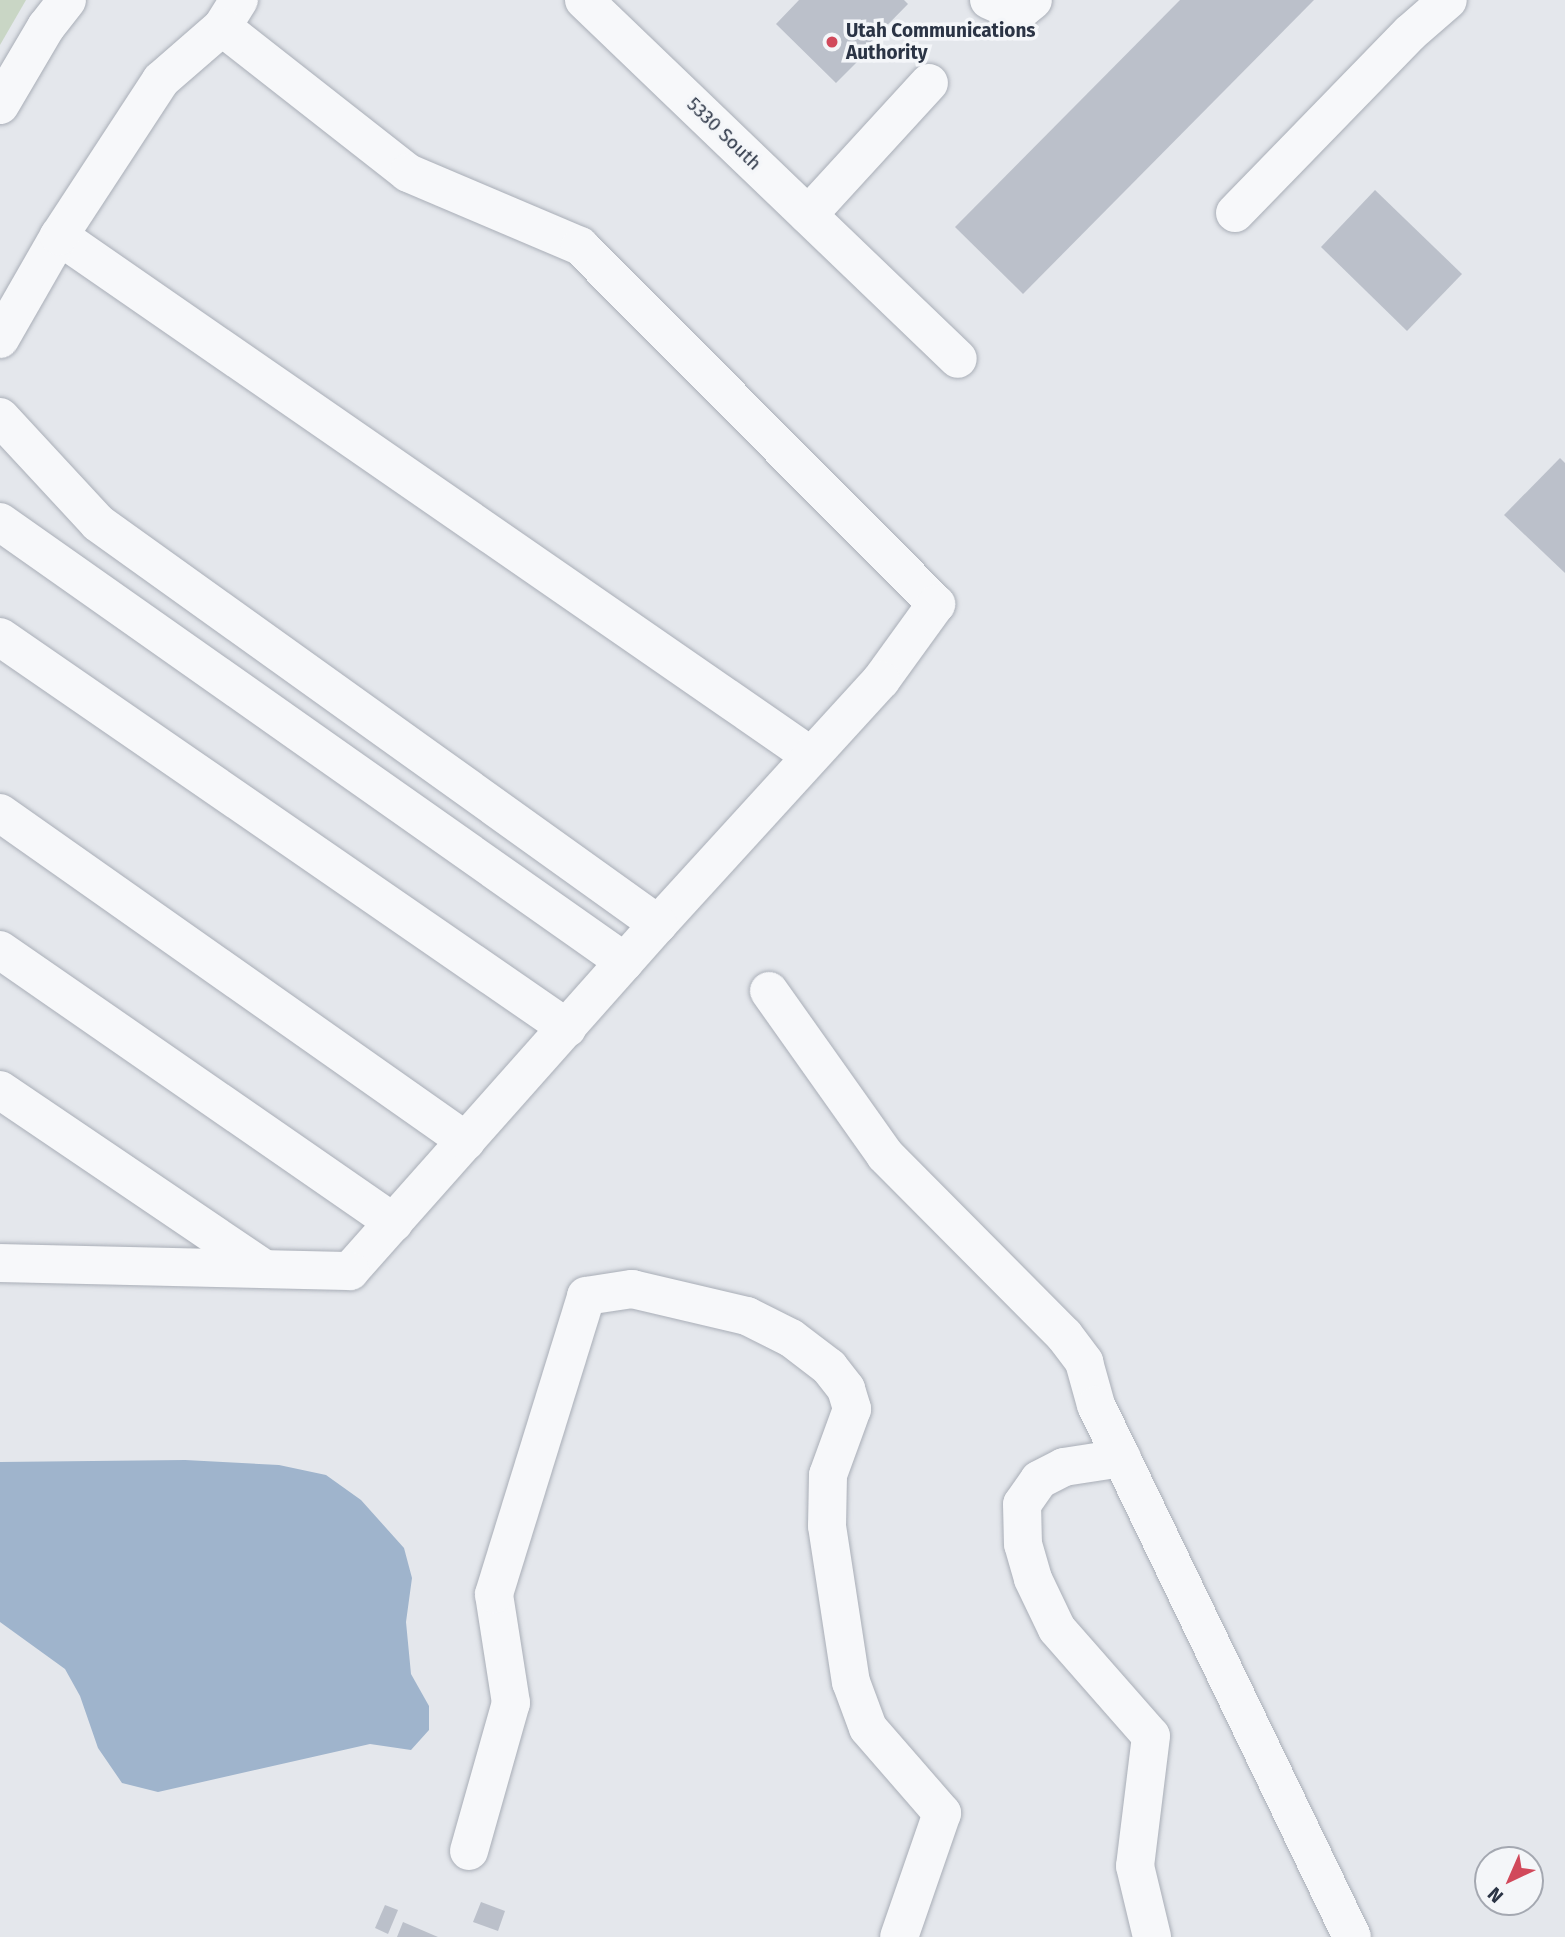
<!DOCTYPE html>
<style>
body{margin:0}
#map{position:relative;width:1565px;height:1937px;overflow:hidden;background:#e4e7ec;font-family:"Fira Sans",sans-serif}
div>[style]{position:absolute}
.green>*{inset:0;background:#c9d6c5}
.water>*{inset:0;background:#9fb4cc}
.building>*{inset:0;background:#bbc0ca}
.roads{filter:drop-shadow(0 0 2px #a9aeb7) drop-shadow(0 0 2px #a9aeb7)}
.minor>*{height:38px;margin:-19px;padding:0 19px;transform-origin:19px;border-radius:19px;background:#f7f8fa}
.dots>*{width:19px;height:19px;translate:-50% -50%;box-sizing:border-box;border:4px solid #f4f6f9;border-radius:50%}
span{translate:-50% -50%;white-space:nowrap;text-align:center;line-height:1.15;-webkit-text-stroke:7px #f4f6f9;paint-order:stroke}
.poi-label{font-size:19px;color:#2b3445;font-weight:700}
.left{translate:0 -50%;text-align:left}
.street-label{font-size:19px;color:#2b3445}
.north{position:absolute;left:1474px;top:1846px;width:70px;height:70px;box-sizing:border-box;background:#f4f6f9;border:2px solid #a4a8b1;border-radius:50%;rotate:224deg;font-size:19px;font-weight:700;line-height:28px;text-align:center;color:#2b3445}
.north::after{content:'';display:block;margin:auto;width:24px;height:32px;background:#d1495b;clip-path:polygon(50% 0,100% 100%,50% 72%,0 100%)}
</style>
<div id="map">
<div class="green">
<div style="clip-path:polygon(0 0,26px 0,0 45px)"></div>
</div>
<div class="water">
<div style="clip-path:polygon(185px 1460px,279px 1465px,326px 1475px,361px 1500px,404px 1548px,412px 1578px,406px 1622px,411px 1674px,429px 1706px,429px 1730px,411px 1750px,370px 1744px,158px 1792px,122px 1783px,98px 1748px,80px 1696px,65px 1669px,0 1622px,0 1462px)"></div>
</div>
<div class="building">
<div style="clip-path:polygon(799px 0,904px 0,908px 4px,854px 59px,857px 62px,836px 83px,776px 24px)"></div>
<div style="clip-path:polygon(1180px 0,1314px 0,1023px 294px,955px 227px)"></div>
<div style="clip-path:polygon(1375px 190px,1462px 274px,1407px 331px,1321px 247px)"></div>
<div style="clip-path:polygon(1560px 458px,1565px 463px,1565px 573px,1504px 515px)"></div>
<div style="clip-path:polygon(481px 1902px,505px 1911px,498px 1931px,473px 1922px)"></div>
<div style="clip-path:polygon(385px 1905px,398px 1910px,388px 1934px,375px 1928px)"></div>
<div style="clip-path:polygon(403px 1922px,438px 1937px,397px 1937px)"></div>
</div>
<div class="roads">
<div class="minor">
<div style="left:584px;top:0;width:518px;rotate:43.83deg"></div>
<div style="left:989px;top:0;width:24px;rotate:24deg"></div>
<div style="left:1011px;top:10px;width:11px;rotate:-5deg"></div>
<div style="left:1022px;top:9px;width:14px;rotate:-39deg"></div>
<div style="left:222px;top:27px;width:32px;rotate:-58deg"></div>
<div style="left:0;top:105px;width:91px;rotate:-59.5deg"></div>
<div style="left:46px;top:27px;width:34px;rotate:-52deg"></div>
<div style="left:1235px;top:213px;width:251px;rotate:-45.8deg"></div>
<div style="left:1410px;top:33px;width:50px;rotate:-41deg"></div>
<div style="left:808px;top:215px;width:179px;rotate:-47.5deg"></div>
<div style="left:59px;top:236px;width:914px;rotate:34.66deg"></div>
<div style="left:0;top:339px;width:119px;rotate:-60.2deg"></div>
<div style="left:59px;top:236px;width:186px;rotate:-56.8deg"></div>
<div style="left:161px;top:80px;width:81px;rotate:-41deg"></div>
<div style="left:222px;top:27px;width:236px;rotate:38.1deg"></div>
<div style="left:408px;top:173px;width:187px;rotate:23deg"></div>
<div style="left:580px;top:246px;width:505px;rotate:45.16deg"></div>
<div style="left:936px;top:604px;width:94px;rotate:125.9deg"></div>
<div style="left:881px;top:680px;width:331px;rotate:132.4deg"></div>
<div style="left:658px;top:924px;width:464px;rotate:131.6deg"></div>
<div style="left:350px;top:1271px;width:350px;rotate:-178.7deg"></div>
<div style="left:0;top:417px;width:144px;rotate:47.2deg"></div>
<div style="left:98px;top:523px;width:689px;rotate:35.61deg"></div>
<div style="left:0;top:522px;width:764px;rotate:35.15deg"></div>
<div style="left:0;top:637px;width:689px;rotate:34.59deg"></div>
<div style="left:0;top:813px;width:570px;rotate:35.14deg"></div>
<div style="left:0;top:950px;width:479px;rotate:34.7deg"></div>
<div style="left:769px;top:991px;width:201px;rotate:54.7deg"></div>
<div style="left:885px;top:1155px;width:254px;rotate:45.2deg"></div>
<div style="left:1064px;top:1335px;width:34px;rotate:53deg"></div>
<div style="left:1084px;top:1362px;width:45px;rotate:74.4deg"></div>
<div style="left:1096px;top:1405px;width:590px;rotate:64.3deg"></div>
<div style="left:0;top:1090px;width:315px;rotate:34.1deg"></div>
<div style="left:1122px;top:1458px;width:59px;rotate:171.2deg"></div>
<div style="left:1064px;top:1467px;width:28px;rotate:153deg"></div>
<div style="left:1039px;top:1480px;width:29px;rotate:125deg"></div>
<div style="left:1022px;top:1504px;width:40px;rotate:88.6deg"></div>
<div style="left:1023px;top:1544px;width:36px;rotate:74deg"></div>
<div style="left:1033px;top:1579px;width:55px;rotate:64.4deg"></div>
<div style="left:1057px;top:1629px;width:142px;rotate:48.7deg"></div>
<div style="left:1151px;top:1736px;width:131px;rotate:97deg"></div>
<div style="left:1135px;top:1866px;width:73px;rotate:76.5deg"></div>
<div style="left:469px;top:1851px;width:154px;rotate:-74.2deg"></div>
<div style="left:511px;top:1703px;width:110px;rotate:-98.9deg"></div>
<div style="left:494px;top:1594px;width:312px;rotate:-72.8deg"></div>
<div style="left:586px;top:1296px;width:47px;rotate:-8.7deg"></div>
<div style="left:632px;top:1289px;width:118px;rotate:13.2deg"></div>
<div style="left:747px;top:1316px;width:49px;rotate:26.6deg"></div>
<div style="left:791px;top:1338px;width:48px;rotate:37.3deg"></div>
<div style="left:829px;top:1367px;width:28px;rotate:52deg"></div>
<div style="left:846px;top:1389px;width:21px;rotate:73deg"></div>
<div style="left:852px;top:1409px;width:70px;rotate:110deg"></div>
<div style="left:828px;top:1475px;width:51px;rotate:91.1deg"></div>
<div style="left:827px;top:1526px;width:158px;rotate:81.3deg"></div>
<div style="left:851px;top:1682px;width:49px;rotate:69.7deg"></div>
<div style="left:868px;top:1728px;width:113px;rotate:49deg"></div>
<div style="left:942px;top:1813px;width:131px;rotate:109.1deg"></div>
</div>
</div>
<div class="dots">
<div style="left:832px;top:42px;background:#d1495b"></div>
</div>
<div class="poi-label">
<span class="left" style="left:846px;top:42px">Utah Communications<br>Authority</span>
</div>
<div class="street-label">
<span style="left:724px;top:134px;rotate:44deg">5330 South</span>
</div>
<div class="north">N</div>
</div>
